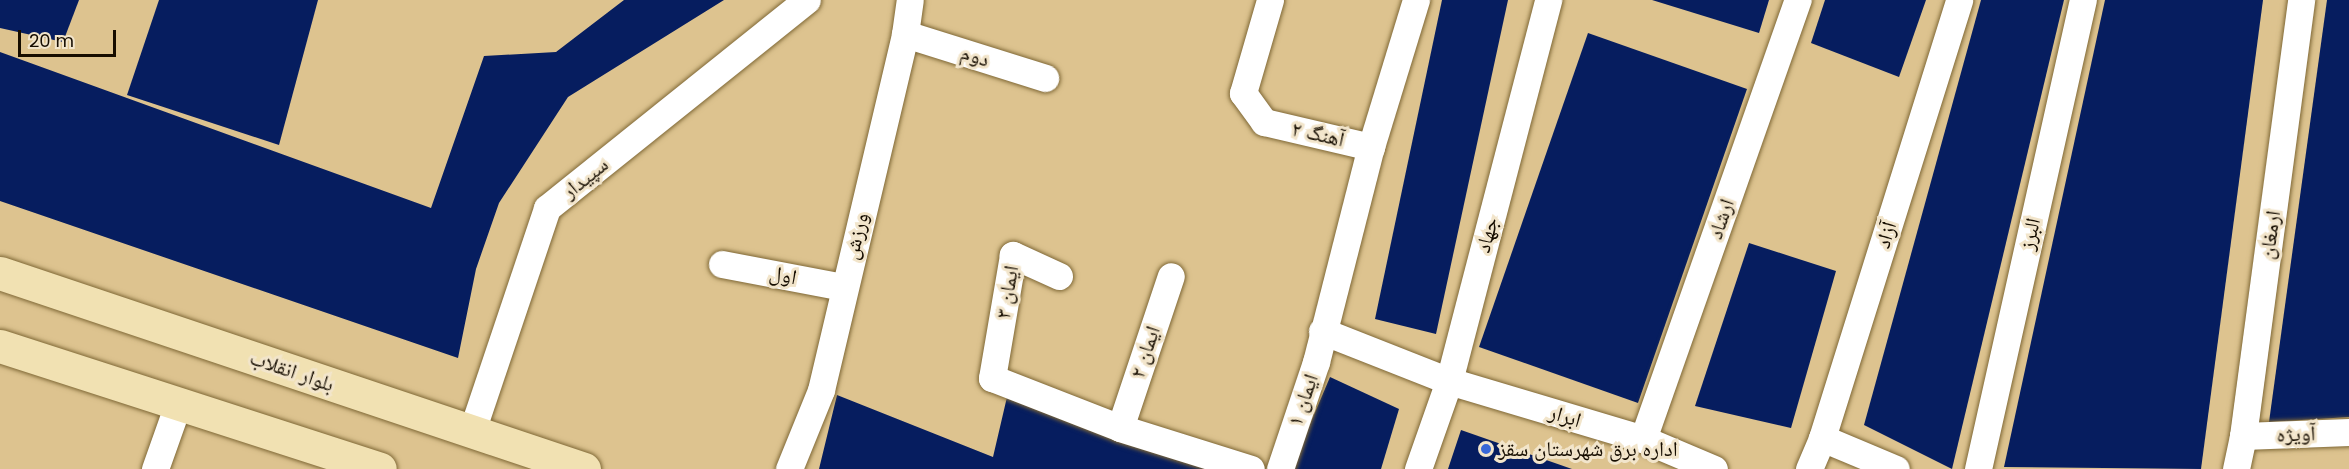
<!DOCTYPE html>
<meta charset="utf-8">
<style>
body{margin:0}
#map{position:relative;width:2349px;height:469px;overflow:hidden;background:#ddc38f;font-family:Poppins,"Noto Naskh Arabic",sans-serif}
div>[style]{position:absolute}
.building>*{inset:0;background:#061d5f}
.roads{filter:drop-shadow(0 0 2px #7f6836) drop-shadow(0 0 2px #7f6836)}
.street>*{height:27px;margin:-13.5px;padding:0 13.5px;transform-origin:13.5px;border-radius:13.5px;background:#fff}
.secondary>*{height:33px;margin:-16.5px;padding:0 16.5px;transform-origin:16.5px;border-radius:16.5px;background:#f1e1b2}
.dots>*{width:16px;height:16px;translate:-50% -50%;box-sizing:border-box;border:3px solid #f2e5cb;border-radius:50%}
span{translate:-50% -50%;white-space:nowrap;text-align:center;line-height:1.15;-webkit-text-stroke:6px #f2e5cb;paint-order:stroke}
.street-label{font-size:21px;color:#160d00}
.poi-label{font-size:21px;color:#160d00}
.left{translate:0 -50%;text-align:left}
.scale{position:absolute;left:18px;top:30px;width:98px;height:27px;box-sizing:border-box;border:3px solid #160d00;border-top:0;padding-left:8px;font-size:18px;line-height:21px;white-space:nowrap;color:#160d00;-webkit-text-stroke:4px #f2e5cb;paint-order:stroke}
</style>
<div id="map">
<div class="building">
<div style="clip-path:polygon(0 0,79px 0,63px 42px,0 28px)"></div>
<div style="clip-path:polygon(159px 0,318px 0,279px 145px,127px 95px)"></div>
<div style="clip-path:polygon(624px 0,724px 0,568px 97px,499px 203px,476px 269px,458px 358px,0 201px,0 52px,431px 208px,484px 56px,556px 52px)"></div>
<div style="clip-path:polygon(1442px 0,1508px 0,1436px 334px,1375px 319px)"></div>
<div style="clip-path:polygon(1652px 0,1769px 0,1759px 33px)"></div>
<div style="clip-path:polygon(1825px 0,1926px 0,1899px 77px,1811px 43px)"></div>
<div style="clip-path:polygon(1981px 0,2064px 0,1952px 469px,1864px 425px)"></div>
<div style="clip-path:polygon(2105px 0,2263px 0,2201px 469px,2004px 467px)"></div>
<div style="clip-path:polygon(2327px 0,2349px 0,2349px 417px,2269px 422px)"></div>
<div style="clip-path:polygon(1588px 33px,1747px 89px,1638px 403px,1479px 347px)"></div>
<div style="clip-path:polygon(1749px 243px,1836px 271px,1791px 428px,1695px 406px)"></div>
<div style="clip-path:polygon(1330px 377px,1399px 409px,1381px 469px,1291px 469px)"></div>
<div style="clip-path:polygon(837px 395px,993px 457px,1007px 397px,1213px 469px,819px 469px)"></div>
<div style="clip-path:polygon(1461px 430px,1572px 469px,1448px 469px)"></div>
</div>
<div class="roads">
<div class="street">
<div style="left:1270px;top:0;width:97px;rotate:106.2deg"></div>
<div style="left:1243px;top:93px;width:36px;rotate:54deg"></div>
<div style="left:1264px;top:122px;width:110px;rotate:13.2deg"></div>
<div style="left:905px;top:34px;width:147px;rotate:17.4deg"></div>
<div style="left:722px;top:264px;width:123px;rotate:10.8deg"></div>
<div style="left:1059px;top:276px;width:51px;rotate:-155.5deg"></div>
<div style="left:1013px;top:255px;width:125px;rotate:99.7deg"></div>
<div style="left:992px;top:378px;width:137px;rotate:21.3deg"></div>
<div style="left:1120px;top:428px;width:137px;rotate:17.4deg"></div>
<div style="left:1322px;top:331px;width:136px;rotate:21.5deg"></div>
<div style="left:1449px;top:381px;width:202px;rotate:16.6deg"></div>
<div style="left:1643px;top:439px;width:77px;rotate:22.9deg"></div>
<div style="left:1120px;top:428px;width:160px;rotate:-71.5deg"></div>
<div style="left:472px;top:431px;width:235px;rotate:-71.4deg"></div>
<div style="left:547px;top:208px;width:333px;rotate:-38.7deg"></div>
<div style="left:2243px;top:436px;width:106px;rotate:-2.2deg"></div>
<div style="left:1822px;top:438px;width:80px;rotate:22.7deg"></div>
<div style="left:1643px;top:439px;width:466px;rotate:-70.6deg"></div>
<div style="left:155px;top:469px;width:69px;rotate:-70.5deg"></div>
<div style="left:789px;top:469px;width:85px;rotate:-67.9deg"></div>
<div style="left:821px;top:390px;width:366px;rotate:-76.7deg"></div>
<div style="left:905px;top:34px;width:34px;rotate:-82deg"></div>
<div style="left:1280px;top:469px;width:113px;rotate:-71.4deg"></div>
<div style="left:1316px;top:362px;width:222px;rotate:-75.7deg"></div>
<div style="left:1371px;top:147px;width:154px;rotate:-73deg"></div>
<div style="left:1418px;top:469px;width:93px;rotate:-70.6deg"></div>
<div style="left:1449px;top:381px;width:394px;rotate:-75.4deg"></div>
<div style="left:1809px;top:469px;width:34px;rotate:-67deg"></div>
<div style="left:1822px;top:438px;width:459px;rotate:-72.6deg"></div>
<div style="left:1978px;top:469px;width:481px;rotate:-77.4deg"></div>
<div style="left:2236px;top:469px;width:34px;rotate:-78deg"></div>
<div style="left:2243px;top:436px;width:440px;rotate:-82.4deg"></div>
</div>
<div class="secondary">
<div style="left:0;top:273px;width:616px;rotate:18.55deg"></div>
<div style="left:0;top:346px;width:399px;rotate:17.9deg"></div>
</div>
</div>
<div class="dots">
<div style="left:1486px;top:449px;background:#3867d7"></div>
</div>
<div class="street-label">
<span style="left:975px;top:56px;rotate:17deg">دوم</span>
<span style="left:1318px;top:134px;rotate:13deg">آهنگ ۲</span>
<span style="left:585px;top:178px;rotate:-39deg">سپیدار</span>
<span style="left:1721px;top:219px;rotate:-71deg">ارشاد</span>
<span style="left:2030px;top:234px;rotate:-77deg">البرز</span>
<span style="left:1487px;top:235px;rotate:-75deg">جهاد</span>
<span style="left:1886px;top:235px;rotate:-73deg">آزاد</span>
<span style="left:2270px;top:235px;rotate:-82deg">ارمغان</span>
<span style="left:856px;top:236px;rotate:-76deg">ورزش</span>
<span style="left:783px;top:275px;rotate:11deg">اول</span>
<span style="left:1007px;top:292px;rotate:-80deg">ایمان ۳</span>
<span style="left:1145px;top:352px;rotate:-71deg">ایمان ۲</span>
<span style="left:292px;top:371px;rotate:19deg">بلوار انقلاب</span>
<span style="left:1303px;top:400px;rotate:-71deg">ایمان ۱</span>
<span style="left:1565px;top:416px;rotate:17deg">ابرار</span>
<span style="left:2296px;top:434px;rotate:-2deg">آویژه</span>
</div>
<div class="poi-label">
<span class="left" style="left:1498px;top:449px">اداره برق شهرستان سقز</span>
</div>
<div class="scale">20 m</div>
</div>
